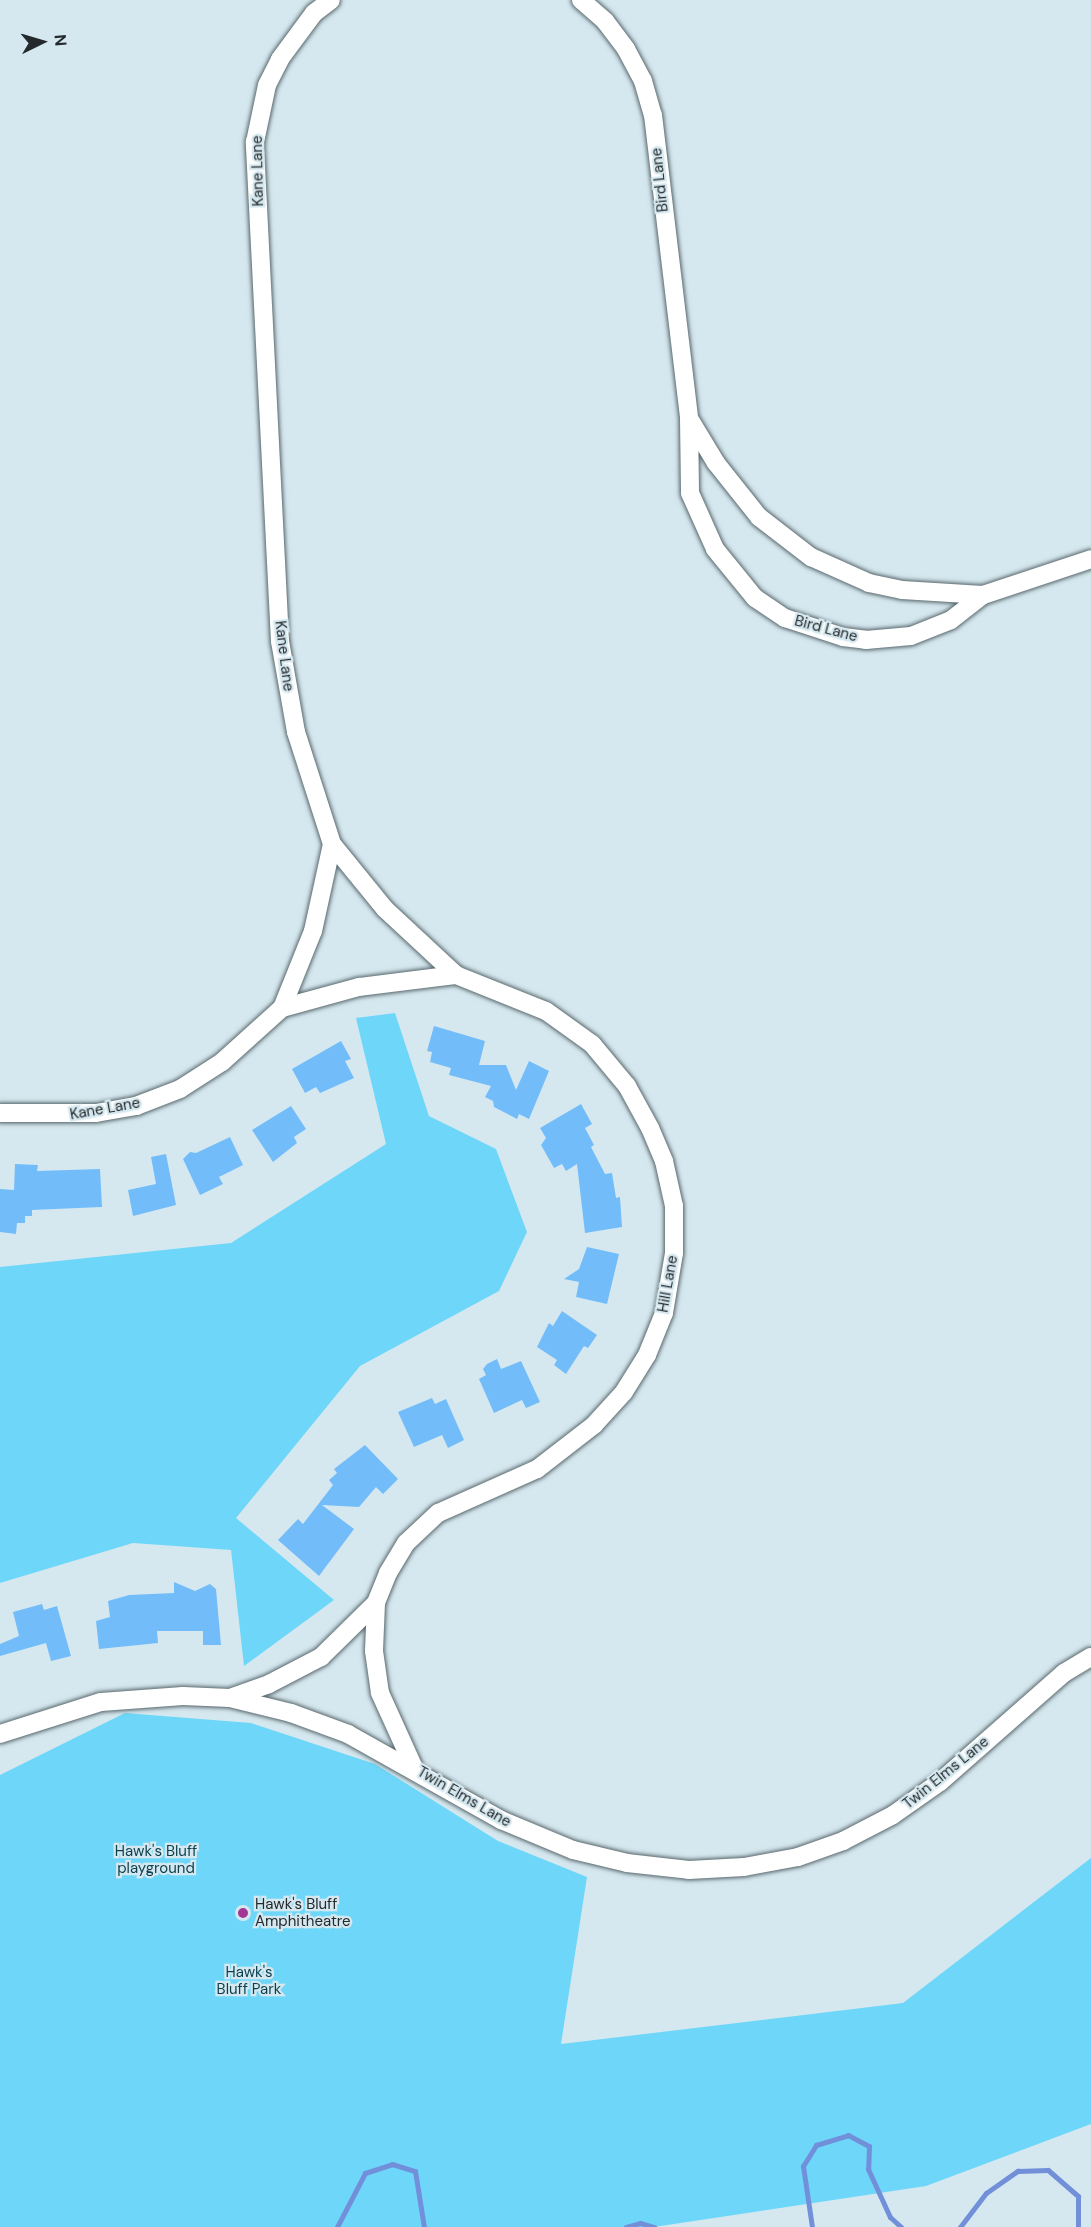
<!DOCTYPE html>
<style>
body{margin:0}
#map{position:relative;width:1091px;height:2227px;overflow:hidden;background:#d6e8ef;font-family:"DM Sans",sans-serif}
div>[style]{position:absolute}
.green>*{inset:0;background:#6ed7f9}
.stream>*{height:5px;margin:-2.5px;padding:0 2.5px;transform-origin:2.5px;border-radius:2.5px;background:#7290d9}
.building>*{inset:0;background:#72bdf9}
.roads{filter:drop-shadow(0 0 2px #58686d) drop-shadow(0 0 2px #58686d)}
.street>*{height:18px;margin:-9px;padding:0 9px;transform-origin:9px;border-radius:9px;background:#fff}
.dots>*{width:16px;height:16px;translate:-50% -50%;box-sizing:border-box;border:3px solid #d6e8ef;border-radius:50%}
span{translate:-50% -50%;white-space:nowrap;text-align:center;line-height:1.15;-webkit-text-stroke:4.5px #d6e8ef;paint-order:stroke}
.street-label{font-size:15px;color:#23292c}
.park-label{font-size:15px;color:#093f4d}
.poi-label{font-size:15px;color:#23292c}
.left{translate:0 -50%;text-align:left}
.north{position:absolute;left:12px;top:12px;width:60px;height:60px;-webkit-text-stroke:4px #d6e8ef;paint-order:stroke;rotate:85deg;font-size:16px;font-weight:700;line-height:24px;text-align:center;color:#23292c}
.north::after{content:'';display:block;margin:auto;width:21px;height:27px;background:#23292c;clip-path:polygon(50% 0,100% 100%,50% 72%,0 100%)}
</style>
<div id="map">
<div class="green">
<div style="clip-path:polygon(395px 1013px,429px 1116px,496px 1149px,527px 1232px,499px 1291px,360px 1366px,236px 1518px,334px 1600px,244px 1666px,231px 1550px,133px 1543px,0 1583px,0 1267px,231px 1243px,386px 1144px,356px 1018px)"></div>
<div style="clip-path:polygon(125px 1713px,251px 1723px,375px 1764px,498px 1841px,587px 1877px,561px 2044px,903px 2003px,1091px 1858px,1091px 2124px,926px 2186px,654px 2227px,0 2227px,0 1775px)"></div>
</div>
<div class="stream">
<div style="left:337px;top:2227px;width:61px;rotate:-62.6deg"></div>
<div style="left:365px;top:2173px;width:28px;rotate:-18deg"></div>
<div style="left:392px;top:2164px;width:24px;rotate:17deg"></div>
<div style="left:415px;top:2171px;width:57px;rotate:80.9deg"></div>
<div style="left:626px;top:2227px;width:15px;rotate:-16deg"></div>
<div style="left:640px;top:2223px;width:15px;rotate:16deg"></div>
<div style="left:812px;top:2227px;width:62px;rotate:-98.4deg"></div>
<div style="left:803px;top:2166px;width:25px;rotate:-58deg"></div>
<div style="left:816px;top:2145px;width:34px;rotate:-17deg"></div>
<div style="left:848px;top:2135px;width:24px;rotate:28deg"></div>
<div style="left:869px;top:2146px;width:23px;rotate:92deg"></div>
<div style="left:868px;top:2169px;width:53px;rotate:65.4deg"></div>
<div style="left:890px;top:2217px;width:15px;rotate:42deg"></div>
<div style="left:960px;top:2227px;width:43px;rotate:-52.6deg"></div>
<div style="left:986px;top:2193px;width:39px;rotate:-35deg"></div>
<div style="left:1018px;top:2171px;width:30px;rotate:-2deg"></div>
<div style="left:1048px;top:2170px;width:40px;rotate:41deg"></div>
<div style="left:1078px;top:2196px;width:31px;rotate:90deg"></div>
</div>
<div class="building">
<div style="clip-path:polygon(434px 1026px,485px 1041px,479px 1065px,506px 1065px,516px 1090px,529px 1061px,549px 1071px,529px 1119px,519px 1114px,517px 1119px,494px 1107px,493px 1101px,485px 1097px,491px 1086px,449px 1075px,451px 1068px,430px 1062px,432px 1052px,427px 1051px)"></div>
<div style="clip-path:polygon(341px 1041px,351px 1059px,345px 1061px,354px 1078px,320px 1093px,316px 1087px,305px 1093px,292px 1069px)"></div>
<div style="clip-path:polygon(581px 1104px,592px 1124px,585px 1128px,594px 1145px,591px 1147px,605px 1174px,612px 1173px,616px 1198px,620px 1197px,622px 1227px,585px 1233px,577px 1164px,566px 1171px,562px 1164px,554px 1168px,541px 1145px,546px 1138px,540px 1128px)"></div>
<div style="clip-path:polygon(291px 1106px,306px 1129px,294px 1137px,297px 1143px,273px 1162px,252px 1130px)"></div>
<div style="clip-path:polygon(230px 1137px,243px 1165px,219px 1177px,223px 1184px,200px 1195px,183px 1159px,190px 1152px,196px 1153px)"></div>
<div style="clip-path:polygon(166px 1154px,176px 1205px,133px 1216px,128px 1190px,156px 1184px,151px 1157px)"></div>
<div style="clip-path:polygon(15px 1164px,38px 1165px,37px 1171px,100px 1169px,102px 1207px,32px 1210px,32px 1216px,25px 1216px,25px 1223px,17px 1223px,16px 1234px,0 1232px,0 1189px,14px 1190px)"></div>
<div style="clip-path:polygon(587px 1247px,619px 1254px,607px 1304px,576px 1297px,579px 1282px,564px 1279px,579px 1269px)"></div>
<div style="clip-path:polygon(562px 1311px,597px 1335px,588px 1348px,584px 1346px,566px 1374px,554px 1365px,557px 1360px,537px 1347px,549px 1323px,553px 1326px)"></div>
<div style="clip-path:polygon(497px 1359px,501px 1369px,521px 1361px,540px 1402px,526px 1408px,522px 1400px,494px 1413px,479px 1379px,486px 1375px,483px 1369px,487px 1364px)"></div>
<div style="clip-path:polygon(432px 1398px,435px 1404px,446px 1399px,464px 1440px,448px 1448px,442px 1435px,414px 1447px,398px 1412px)"></div>
<div style="clip-path:polygon(365px 1445px,398px 1479px,383px 1494px,376px 1487px,359px 1507px,322px 1505px,354px 1529px,319px 1576px,278px 1540px,298px 1519px,303px 1524px,333px 1485px,329px 1480px,337px 1473px,334px 1469px)"></div>
<div style="clip-path:polygon(174px 1582px,195px 1591px,210px 1584px,216px 1589px,221px 1645px,203px 1645px,203px 1631px,157px 1631px,158px 1643px,99px 1649px,96px 1621px,110px 1617px,108px 1601px,129px 1595px,174px 1593px)"></div>
<div style="clip-path:polygon(42px 1604px,44px 1610px,57px 1606px,71px 1656px,51px 1661px,46px 1643px,0 1656px,0 1644px,19px 1636px,13px 1612px)"></div>
</div>
<div class="roads">
<div class="street">
<div style="left:581px;top:0;width:32px;rotate:41deg"></div>
<div style="left:605px;top:21px;width:35px;rotate:53deg"></div>
<div style="left:626px;top:49px;width:36px;rotate:62deg"></div>
<div style="left:643px;top:81px;width:35px;rotate:74deg"></div>
<div style="left:653px;top:115px;width:306px;rotate:83.2deg"></div>
<div style="left:689px;top:419px;width:74px;rotate:89.2deg"></div>
<div style="left:690px;top:493px;width:61px;rotate:65.9deg"></div>
<div style="left:715px;top:549px;width:63px;rotate:50.8deg"></div>
<div style="left:755px;top:598px;width:36px;rotate:34deg"></div>
<div style="left:785px;top:618px;width:61px;rotate:18.1deg"></div>
<div style="left:843px;top:637px;width:23px;rotate:7deg"></div>
<div style="left:866px;top:640px;width:45px;rotate:-5.1deg"></div>
<div style="left:911px;top:636px;width:43px;rotate:-21.8deg"></div>
<div style="left:951px;top:620px;width:41px;rotate:-38deg"></div>
<div style="left:690px;top:420px;width:50px;rotate:58.8deg"></div>
<div style="left:716px;top:463px;width:69px;rotate:51.5deg"></div>
<div style="left:759px;top:517px;width:66px;rotate:37.6deg"></div>
<div style="left:811px;top:557px;width:64px;rotate:24.1deg"></div>
<div style="left:869px;top:583px;width:34px;rotate:12deg"></div>
<div style="left:902px;top:590px;width:81px;rotate:3.5deg"></div>
<div style="left:983px;top:595px;width:114px;rotate:-18.4deg"></div>
<div style="left:332px;top:844px;width:84px;rotate:50.8deg"></div>
<div style="left:385px;top:909px;width:97px;rotate:42.9deg"></div>
<div style="left:456px;top:975px;width:97px;rotate:21.8deg"></div>
<div style="left:546px;top:1011px;width:57px;rotate:35.7deg"></div>
<div style="left:592px;top:1044px;width:55px;rotate:50.2deg"></div>
<div style="left:627px;top:1086px;width:48px;rotate:61.3deg"></div>
<div style="left:650px;top:1128px;width:36px;rotate:67deg"></div>
<div style="left:664px;top:1161px;width:46px;rotate:77.5deg"></div>
<div style="left:674px;top:1206px;width:47px;rotate:90deg"></div>
<div style="left:674px;top:1253px;width:61px;rotate:99.5deg"></div>
<div style="left:664px;top:1313px;width:45px;rotate:112deg"></div>
<div style="left:647px;top:1355px;width:44px;rotate:121.9deg"></div>
<div style="left:624px;top:1392px;width:45px;rotate:132.3deg"></div>
<div style="left:594px;top:1425px;width:72px;rotate:142.3deg"></div>
<div style="left:537px;top:1469px;width:108px;rotate:156deg"></div>
<div style="left:438px;top:1513px;width:44px;rotate:136.8deg"></div>
<div style="left:406px;top:1543px;width:35px;rotate:121deg"></div>
<div style="left:388px;top:1573px;width:32px;rotate:112deg"></div>
<div style="left:376px;top:1603px;width:48px;rotate:92.4deg"></div>
<div style="left:374px;top:1651px;width:42px;rotate:81.9deg"></div>
<div style="left:380px;top:1693px;width:82px;rotate:65.6deg"></div>
<div style="left:282px;top:1008px;width:80px;rotate:-15.3deg"></div>
<div style="left:359px;top:987px;width:98px;rotate:-7.1deg"></div>
<div style="left:0;top:1113px;width:96px"></div>
<div style="left:96px;top:1113px;width:41px;rotate:-9.9deg"></div>
<div style="left:136px;top:1106px;width:47px;rotate:-21.1deg"></div>
<div style="left:180px;top:1089px;width:50px;rotate:-32.7deg"></div>
<div style="left:222px;top:1062px;width:81px;rotate:-42deg"></div>
<div style="left:282px;top:1008px;width:83px;rotate:-68.1deg"></div>
<div style="left:313px;top:931px;width:89px;rotate:-77.7deg"></div>
<div style="left:332px;top:844px;width:118px;rotate:-107.8deg"></div>
<div style="left:296px;top:732px;width:92px;rotate:-100deg"></div>
<div style="left:280px;top:641px;width:500px;rotate:-92.9deg"></div>
<div style="left:255px;top:142px;width:58px;rotate:-78.1deg"></div>
<div style="left:267px;top:85px;width:29px;rotate:-63deg"></div>
<div style="left:280px;top:59px;width:57px;rotate:-53.5deg"></div>
<div style="left:314px;top:13px;width:21px;rotate:-37deg"></div>
<div style="left:230px;top:1698px;width:41px;rotate:-19.7deg"></div>
<div style="left:269px;top:1684px;width:59px;rotate:-27.4deg"></div>
<div style="left:321px;top:1657px;width:77px;rotate:-44.5deg"></div>
<div style="left:0;top:1734px;width:106px;rotate:-17.6deg"></div>
<div style="left:101px;top:1702px;width:82px;rotate:-4.2deg"></div>
<div style="left:183px;top:1696px;width:47px;rotate:2.4deg"></div>
<div style="left:230px;top:1698px;width:63px;rotate:13.8deg"></div>
<div style="left:291px;top:1713px;width:61px;rotate:20.2deg"></div>
<div style="left:348px;top:1734px;width:176px;rotate:29.3deg"></div>
<div style="left:501px;top:1820px;width:78px;rotate:22.6deg"></div>
<div style="left:573px;top:1850px;width:56px;rotate:13.5deg"></div>
<div style="left:627px;top:1863px;width:62px;rotate:6.4deg"></div>
<div style="left:689px;top:1870px;width:55px;rotate:-3.1deg"></div>
<div style="left:744px;top:1867px;width:55px;rotate:-10.5deg"></div>
<div style="left:798px;top:1857px;width:48px;rotate:-19.6deg"></div>
<div style="left:843px;top:1841px;width:56px;rotate:-27.5deg"></div>
<div style="left:893px;top:1815px;width:57px;rotate:-35.1deg"></div>
<div style="left:940px;top:1782px;width:165px;rotate:-41.3deg"></div>
<div style="left:1064px;top:1673px;width:31px;rotate:-31deg"></div>
</div>
</div>
<div class="dots">
<div style="left:243px;top:1913px;background:#a33695"></div>
</div>
<div class="street-label">
<span style="left:258px;top:171px;rotate:-91deg">Kane Lane</span>
<span style="left:660px;top:180px;rotate:-96deg">Bird Lane</span>
<span style="left:826px;top:629px;rotate:15deg">Bird Lane</span>
<span style="left:284px;top:656px;rotate:83deg">Kane Lane</span>
<span style="left:105px;top:1109px;rotate:-10deg">Kane Lane</span>
<span style="left:668px;top:1284px;rotate:-80deg">Hill Lane</span>
<span style="left:946px;top:1773px;rotate:-39deg">Twin Elms Lane</span>
<span style="left:464px;top:1797px;rotate:30deg">Twin Elms Lane</span>
</div>
<div class="park-label">
<span style="left:156px;top:1860px">Hawk's Bluff<br>playground</span>
<span style="left:249px;top:1981px">Hawk's<br>Bluff Park</span>
</div>
<div class="poi-label">
<span class="left" style="left:255px;top:1913px">Hawk's Bluff<br>Amphitheatre</span>
</div>
<div class="north">N</div>
</div>
